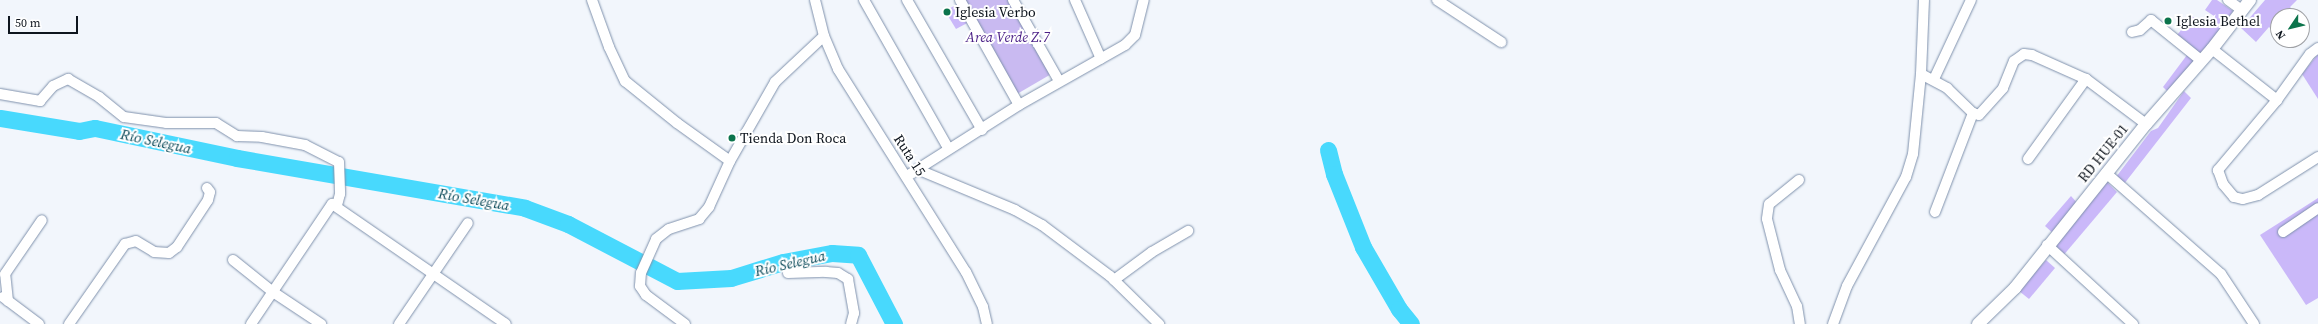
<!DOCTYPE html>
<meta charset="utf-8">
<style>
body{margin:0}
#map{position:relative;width:2318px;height:324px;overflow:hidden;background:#f2f6fc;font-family:"Source Serif 4",serif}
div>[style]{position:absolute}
.green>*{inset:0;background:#cab8f9}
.forest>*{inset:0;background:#c9baf1}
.river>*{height:17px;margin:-8.5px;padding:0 8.5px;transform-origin:8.5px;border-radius:8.5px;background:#48d9fd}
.roads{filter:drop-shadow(0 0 1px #7f91ac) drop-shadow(0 0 1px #7f91ac)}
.minor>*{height:10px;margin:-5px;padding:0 5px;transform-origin:5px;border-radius:5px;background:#fff}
.tertiary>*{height:12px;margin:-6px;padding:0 6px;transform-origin:6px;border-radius:6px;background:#fff}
.dots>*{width:11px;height:11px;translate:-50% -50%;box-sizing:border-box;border:2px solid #fff;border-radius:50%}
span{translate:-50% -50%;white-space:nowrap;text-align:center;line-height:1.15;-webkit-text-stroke:4px #fff;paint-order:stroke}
.poi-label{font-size:14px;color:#0e151e}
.left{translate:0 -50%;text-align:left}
.park-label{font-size:14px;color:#4a1f86;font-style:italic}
.street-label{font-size:14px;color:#0e151e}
.water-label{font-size:15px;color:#094958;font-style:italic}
.north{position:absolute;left:2270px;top:8px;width:40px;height:40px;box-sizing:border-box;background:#fff;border:1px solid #9fa1a5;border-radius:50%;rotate:235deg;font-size:11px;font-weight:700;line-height:16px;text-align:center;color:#0e151e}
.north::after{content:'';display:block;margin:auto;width:14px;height:18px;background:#0c744c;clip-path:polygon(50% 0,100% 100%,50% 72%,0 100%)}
.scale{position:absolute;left:8px;top:16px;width:70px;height:18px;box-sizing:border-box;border:2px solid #0e151e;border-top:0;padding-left:5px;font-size:12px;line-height:14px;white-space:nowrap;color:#0e151e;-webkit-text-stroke:3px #fff;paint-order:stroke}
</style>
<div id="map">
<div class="green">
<div style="clip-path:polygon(2212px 0,2217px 0,2233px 11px,2198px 59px,2174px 39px,2192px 16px,2205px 26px,2214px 16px,2205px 10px)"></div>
<div style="clip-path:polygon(2265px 0,2297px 0,2290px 7px,2299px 16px,2278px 16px,2278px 36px,2269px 27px,2256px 42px,2241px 28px)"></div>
<div style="clip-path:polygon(961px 2px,971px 21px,956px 29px,945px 11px)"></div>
<div style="clip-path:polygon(2318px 54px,2318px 99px,2302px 74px)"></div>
<div style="clip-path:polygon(2187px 55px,2194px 61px,2169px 93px,2163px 87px)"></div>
<div style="clip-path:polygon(2184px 91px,2191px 98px,2124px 184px,2116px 177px,2151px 131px,2158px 128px)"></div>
<div style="clip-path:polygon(2107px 182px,2117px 192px,2062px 257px,2052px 248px)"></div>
<div style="clip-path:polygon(2071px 196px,2079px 205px,2055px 235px,2045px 226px)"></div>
<div style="clip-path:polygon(2318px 198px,2318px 298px,2306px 305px,2260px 235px)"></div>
<div style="clip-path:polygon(2046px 260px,2055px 268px,2029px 299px,2019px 291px)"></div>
</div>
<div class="forest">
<div style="clip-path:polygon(963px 0,1011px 0,1053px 73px,1017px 94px)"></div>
</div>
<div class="river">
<div style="left:0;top:118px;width:80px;rotate:9.3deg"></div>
<div style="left:79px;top:131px;width:16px;rotate:-11deg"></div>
<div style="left:95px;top:128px;width:145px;rotate:11.9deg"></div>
<div style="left:237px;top:158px;width:292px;rotate:9.8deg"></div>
<div style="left:525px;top:208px;width:46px;rotate:20.4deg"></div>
<div style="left:568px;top:224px;width:123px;rotate:27.6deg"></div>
<div style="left:677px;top:281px;width:54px;rotate:-3.2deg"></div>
<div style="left:731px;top:278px;width:54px;rotate:-17.1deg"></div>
<div style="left:783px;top:262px;width:50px;rotate:-10.4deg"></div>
<div style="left:832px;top:253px;width:26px;rotate:4deg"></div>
<div style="left:858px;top:255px;width:78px;rotate:62.4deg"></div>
<div style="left:1328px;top:150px;width:25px;rotate:76deg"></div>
<div style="left:1334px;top:174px;width:79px;rotate:68.3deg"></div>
<div style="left:1363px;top:247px;width:72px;rotate:59.9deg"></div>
<div style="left:1399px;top:309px;width:19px;rotate:51deg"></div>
</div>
<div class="roads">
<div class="minor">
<div style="left:592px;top:0;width:50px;rotate:70.1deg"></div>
<div style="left:609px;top:47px;width:38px;rotate:65deg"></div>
<div style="left:625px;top:81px;width:67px;rotate:38.9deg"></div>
<div style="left:677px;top:123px;width:65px;rotate:35.6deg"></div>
<div style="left:815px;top:0;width:37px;rotate:76deg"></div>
<div style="left:824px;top:36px;width:36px;rotate:67deg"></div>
<div style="left:838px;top:69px;width:240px;rotate:57.8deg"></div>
<div style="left:966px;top:272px;width:39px;rotate:64deg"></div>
<div style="left:983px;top:307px;width:17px;rotate:77deg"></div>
<div style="left:864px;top:0;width:170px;rotate:60.4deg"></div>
<div style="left:907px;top:0;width:150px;rotate:60deg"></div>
<div style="left:960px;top:0;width:120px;rotate:60.7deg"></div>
<div style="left:1013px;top:0;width:93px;rotate:60.4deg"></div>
<div style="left:1075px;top:0;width:64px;rotate:66.2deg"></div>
<div style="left:1437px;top:0;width:77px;rotate:33.3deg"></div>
<div style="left:2228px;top:0;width:17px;rotate:36deg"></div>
<div style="left:2132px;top:32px;width:8px;rotate:-14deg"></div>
<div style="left:2140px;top:30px;width:15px;rotate:-42deg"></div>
<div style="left:2151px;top:20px;width:65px;rotate:38.8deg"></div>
<div style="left:2318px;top:48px;width:10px;rotate:143deg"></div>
<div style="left:2310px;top:54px;width:57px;rotate:125.7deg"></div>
<div style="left:2277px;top:100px;width:92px;rotate:130.1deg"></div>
<div style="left:2218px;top:170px;width:15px;rotate:70deg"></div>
<div style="left:2223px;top:184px;width:17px;rotate:50deg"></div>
<div style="left:2234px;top:197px;width:9px;rotate:13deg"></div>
<div style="left:2243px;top:199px;width:16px;rotate:-15deg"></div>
<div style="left:2258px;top:195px;width:71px;rotate:-32.3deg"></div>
<div style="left:2212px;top:49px;width:83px;rotate:38.1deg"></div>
<div style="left:1921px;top:74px;width:30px;rotate:28deg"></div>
<div style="left:1947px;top:88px;width:36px;rotate:44deg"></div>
<div style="left:1973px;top:113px;width:6px;rotate:18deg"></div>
<div style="left:1979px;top:115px;width:36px;rotate:-48deg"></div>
<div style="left:2003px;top:88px;width:29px;rotate:-68deg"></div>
<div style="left:2014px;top:61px;width:12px;rotate:-35deg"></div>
<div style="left:2024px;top:54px;width:8px;rotate:7deg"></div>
<div style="left:2032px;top:55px;width:59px;rotate:24deg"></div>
<div style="left:2086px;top:79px;width:75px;rotate:36.9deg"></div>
<div style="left:1934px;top:79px;width:87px;rotate:-64.9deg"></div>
<div style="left:0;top:94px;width:41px;rotate:9.9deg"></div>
<div style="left:40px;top:101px;width:20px;rotate:-49deg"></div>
<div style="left:53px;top:86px;width:17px;rotate:-25deg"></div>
<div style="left:68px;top:79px;width:36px;rotate:30deg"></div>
<div style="left:99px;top:97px;width:32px;rotate:39deg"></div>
<div style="left:124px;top:117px;width:42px;rotate:8.1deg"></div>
<div style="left:166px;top:123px;width:50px"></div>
<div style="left:216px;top:123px;width:25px;rotate:32deg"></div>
<div style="left:237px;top:136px;width:25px;rotate:2deg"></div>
<div style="left:262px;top:137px;width:44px;rotate:10.5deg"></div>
<div style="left:305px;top:145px;width:38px;rotate:27deg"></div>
<div style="left:339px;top:162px;width:32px;rotate:88deg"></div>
<div style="left:340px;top:194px;width:11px;rotate:105deg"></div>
<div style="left:2028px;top:159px;width:99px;rotate:-54.1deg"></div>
<div style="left:919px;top:170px;width:104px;rotate:22.6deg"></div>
<div style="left:1015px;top:210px;width:31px;rotate:29deg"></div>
<div style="left:1042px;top:225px;width:85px;rotate:36.9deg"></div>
<div style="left:1110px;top:276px;width:69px;rotate:44.4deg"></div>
<div style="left:2106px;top:173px;width:153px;rotate:41.3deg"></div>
<div style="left:2221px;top:274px;width:60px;rotate:56.6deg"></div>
<div style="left:907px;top:176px;width:133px;rotate:-32.4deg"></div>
<div style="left:1019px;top:105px;width:122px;rotate:-29.5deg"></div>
<div style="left:1125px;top:45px;width:14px;rotate:-45deg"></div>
<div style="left:1135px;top:35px;width:36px;rotate:-76deg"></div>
<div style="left:1799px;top:180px;width:38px;rotate:141deg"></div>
<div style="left:1769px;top:204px;width:15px;rotate:98deg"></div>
<div style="left:1767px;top:219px;width:53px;rotate:75.7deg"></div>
<div style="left:1780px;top:270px;width:40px;rotate:65deg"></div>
<div style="left:1797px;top:306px;width:18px;rotate:81deg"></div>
<div style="left:1935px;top:212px;width:106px;rotate:-69deg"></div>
<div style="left:2283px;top:232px;width:42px;rotate:-34.4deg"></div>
<div style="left:2047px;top:245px;width:117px;rotate:42.6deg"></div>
<div style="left:233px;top:260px;width:51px;rotate:38.7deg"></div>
<div style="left:273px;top:292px;width:58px;rotate:33.7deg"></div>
<div style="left:788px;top:273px;width:38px;rotate:-2deg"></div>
<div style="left:826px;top:272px;width:12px;rotate:5deg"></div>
<div style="left:838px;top:273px;width:12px;rotate:31deg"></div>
<div style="left:848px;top:279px;width:35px;rotate:80deg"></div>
<div style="left:854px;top:313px;width:11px;rotate:105deg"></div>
<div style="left:1114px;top:280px;width:47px;rotate:-36.4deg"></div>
<div style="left:1152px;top:252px;width:42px;rotate:-30.3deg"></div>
<div style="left:3px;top:297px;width:45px;rotate:36.9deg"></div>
<div style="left:8px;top:301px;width:27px;rotate:-96deg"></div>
<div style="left:5px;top:274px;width:65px;rotate:-55.6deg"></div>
<div style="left:69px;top:324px;width:98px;rotate:-55deg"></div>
<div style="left:125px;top:244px;width:11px;rotate:-15deg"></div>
<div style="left:136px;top:241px;width:21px;rotate:31deg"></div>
<div style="left:154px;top:252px;width:15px;rotate:4deg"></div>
<div style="left:169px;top:253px;width:10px;rotate:-37deg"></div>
<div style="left:177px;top:247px;width:56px;rotate:-56.6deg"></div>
<div style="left:208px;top:200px;width:8px;rotate:-76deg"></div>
<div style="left:210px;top:192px;width:5px;rotate:-127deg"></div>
<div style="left:251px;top:324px;width:145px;rotate:-56deg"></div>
<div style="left:332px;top:204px;width:211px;rotate:34.6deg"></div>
<div style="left:399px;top:324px;width:122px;rotate:-55.7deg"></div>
<div style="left:685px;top:324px;width:49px;rotate:-143.4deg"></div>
<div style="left:646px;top:295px;width:11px;rotate:-124deg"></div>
<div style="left:640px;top:286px;width:13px;rotate:-86deg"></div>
<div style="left:641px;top:273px;width:37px;rotate:-66deg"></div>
<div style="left:656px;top:239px;width:16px;rotate:-38deg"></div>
<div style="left:669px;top:229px;width:32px;rotate:-18deg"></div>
<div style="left:699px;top:219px;width:16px;rotate:-50deg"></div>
<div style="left:709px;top:207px;width:51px;rotate:-65.5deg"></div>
<div style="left:730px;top:161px;width:91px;rotate:-60.3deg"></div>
<div style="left:775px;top:82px;width:67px;rotate:-43.2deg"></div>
<div style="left:1833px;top:324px;width:40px;rotate:-69.8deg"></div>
<div style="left:1847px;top:286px;width:124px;rotate:-61.6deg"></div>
<div style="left:1906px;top:177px;width:24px;rotate:-73deg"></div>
<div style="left:1913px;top:154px;width:80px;rotate:-84.3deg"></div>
<div style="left:1921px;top:74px;width:74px;rotate:-87.7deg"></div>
</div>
<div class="tertiary">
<div style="left:1978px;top:324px;width:52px;rotate:-44.2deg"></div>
<div style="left:2015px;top:288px;width:210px;rotate:-51.4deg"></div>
<div style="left:2146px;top:124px;width:100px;rotate:-48.7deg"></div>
<div style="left:2212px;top:49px;width:62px;rotate:-52.2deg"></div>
</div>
</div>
<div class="dots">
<div style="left:947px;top:12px;background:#0c744c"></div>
<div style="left:2168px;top:21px;background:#0c744c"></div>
<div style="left:732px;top:138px;background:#0c744c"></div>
</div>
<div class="poi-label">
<span class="left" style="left:955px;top:12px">Iglesia Verbo</span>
<span class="left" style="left:2176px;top:21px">Iglesia Bethel</span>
<span class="left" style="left:740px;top:138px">Tienda Don Roca</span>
</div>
<div class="park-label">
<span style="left:1008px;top:37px">Area Verde Z.7</span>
</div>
<div class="street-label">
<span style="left:2103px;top:153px;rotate:-51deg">RD HUE-01</span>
<span style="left:910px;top:155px;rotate:57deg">Ruta 15</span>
</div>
<div class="water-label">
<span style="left:156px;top:141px;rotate:12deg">Río Selegua</span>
<span style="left:474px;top:199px;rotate:10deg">Río Selegua</span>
<span style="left:790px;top:263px;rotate:-13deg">Río Selegua</span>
</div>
<div class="north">N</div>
<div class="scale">50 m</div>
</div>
